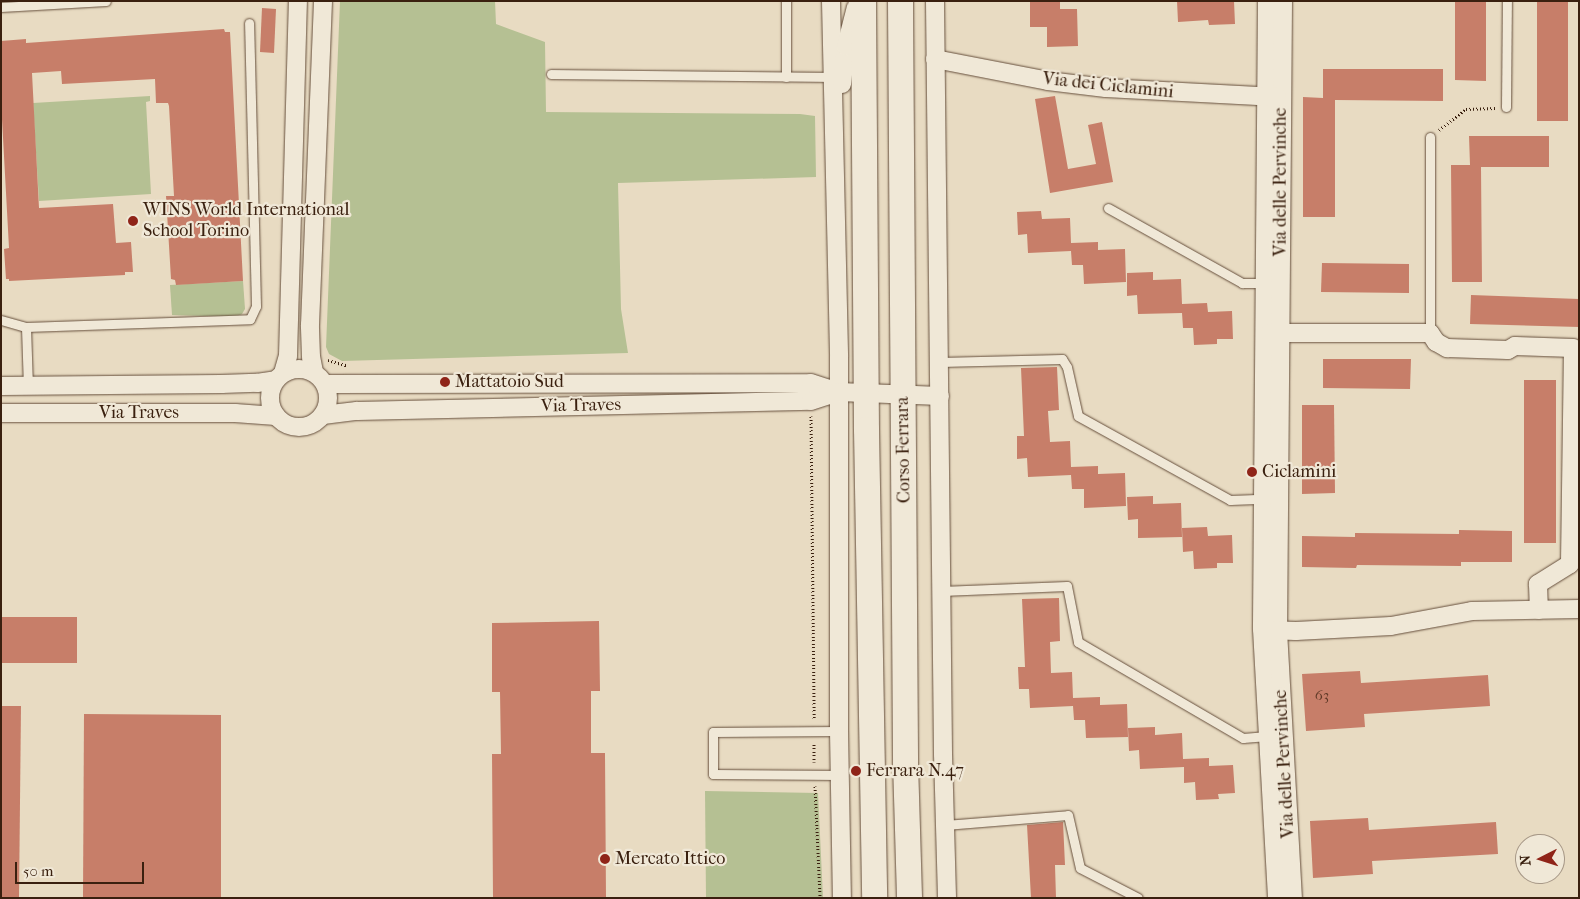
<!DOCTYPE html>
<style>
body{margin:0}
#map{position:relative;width:1580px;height:899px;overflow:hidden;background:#e8dbc2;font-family:"IM FELL French Canon",serif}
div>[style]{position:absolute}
.green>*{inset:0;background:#b5c093}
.building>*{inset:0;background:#c77e69}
.path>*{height:3px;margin-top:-1.5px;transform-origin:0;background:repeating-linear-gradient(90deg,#3a200f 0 1px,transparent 0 3.5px)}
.roads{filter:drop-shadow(0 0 1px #664f3c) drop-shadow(0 0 1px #664f3c)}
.lane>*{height:9px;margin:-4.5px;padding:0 4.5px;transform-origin:4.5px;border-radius:4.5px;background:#f0e8d7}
.street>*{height:18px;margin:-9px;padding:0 9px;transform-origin:9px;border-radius:9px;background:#f0e8d7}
.street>.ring{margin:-9px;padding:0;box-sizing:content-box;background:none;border:18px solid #f0e8d7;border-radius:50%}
.secondary>*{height:25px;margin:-12.5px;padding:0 12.5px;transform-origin:12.5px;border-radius:12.5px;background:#f0e8d7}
.dots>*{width:14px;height:14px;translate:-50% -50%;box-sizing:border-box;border:2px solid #f0e8d7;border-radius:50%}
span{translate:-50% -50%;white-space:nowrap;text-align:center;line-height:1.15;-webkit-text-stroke:4.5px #f0e8d7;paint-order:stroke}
.number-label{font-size:15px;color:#5d3826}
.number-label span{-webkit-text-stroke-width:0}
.street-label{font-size:18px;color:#3a200f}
.poi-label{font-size:18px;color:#3a200f}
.left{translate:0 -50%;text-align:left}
.frame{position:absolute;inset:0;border:2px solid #3a200f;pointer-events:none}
.north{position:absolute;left:1515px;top:834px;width:50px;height:50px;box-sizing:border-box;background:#f0e8d7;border:1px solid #a79887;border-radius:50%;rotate:265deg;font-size:14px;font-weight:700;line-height:20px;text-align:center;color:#3a200f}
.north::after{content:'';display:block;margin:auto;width:18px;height:22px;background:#8f2418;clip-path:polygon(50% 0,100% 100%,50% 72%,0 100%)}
.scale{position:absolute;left:15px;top:862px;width:129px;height:22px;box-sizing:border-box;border:2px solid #3a200f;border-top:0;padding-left:6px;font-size:15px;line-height:18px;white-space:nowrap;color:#3a200f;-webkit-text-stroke:4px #f0e8d7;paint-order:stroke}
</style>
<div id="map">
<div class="green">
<div style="clip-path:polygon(340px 1px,495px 1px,496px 24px,545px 42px,546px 112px,800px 114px,815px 116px,816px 177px,618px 183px,621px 309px,628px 353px,342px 361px,329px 354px,326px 347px)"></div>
<div style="clip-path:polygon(150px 96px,150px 101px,146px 102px,151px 194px,39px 201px,33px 103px)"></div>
<div style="clip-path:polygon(243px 281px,245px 309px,242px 314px,236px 317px,172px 315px,170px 285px)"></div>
<div style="clip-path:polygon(705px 791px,818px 793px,823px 898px,706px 898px)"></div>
</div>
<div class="building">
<div style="clip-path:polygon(1030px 1px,1060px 1px,1060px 9px,1077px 9px,1078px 46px,1047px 47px,1047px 27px,1030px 27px)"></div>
<div style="clip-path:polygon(1177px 1px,1234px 1px,1235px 24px,1209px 25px,1208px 20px,1178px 22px)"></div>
<div style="clip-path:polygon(1455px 1px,1486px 1px,1486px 81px,1455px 80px)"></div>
<div style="clip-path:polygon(1537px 2px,1568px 2px,1568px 121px,1537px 121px)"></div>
<div style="clip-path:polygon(262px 8px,276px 9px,274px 53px,260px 52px)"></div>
<div style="clip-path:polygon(224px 29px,225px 32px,230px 32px,243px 281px,176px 285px,175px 280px,171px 279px,166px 196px,174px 196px,169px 106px,168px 103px,156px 103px,155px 79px,62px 84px,61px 71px,32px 73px,39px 208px,113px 204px,116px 243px,131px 242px,133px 272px,125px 272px,125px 275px,9px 281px,9px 279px,6px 279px,4px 249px,9px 248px,1px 101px,1px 41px,26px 39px,26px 43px)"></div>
<div style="clip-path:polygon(1323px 69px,1443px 69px,1443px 101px,1335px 100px,1335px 217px,1303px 217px,1303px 97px,1323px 98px)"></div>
<div style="clip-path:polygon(1055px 96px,1068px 169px,1096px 164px,1088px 125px,1102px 122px,1113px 182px,1050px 193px,1035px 99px)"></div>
<div style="clip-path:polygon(1469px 136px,1549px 136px,1549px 167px,1481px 167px,1482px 282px,1452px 282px,1451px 165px,1470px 165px)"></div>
<div style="clip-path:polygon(1041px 211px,1042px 219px,1070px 218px,1071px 243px,1098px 242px,1098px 250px,1125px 249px,1126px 282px,1084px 284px,1083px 265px,1072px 265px,1071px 251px,1028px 253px,1027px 234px,1018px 235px,1017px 212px)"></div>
<div style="clip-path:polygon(1322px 263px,1409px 264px,1409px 293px,1321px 292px)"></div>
<div style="clip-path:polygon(1153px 272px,1153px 280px,1181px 279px,1182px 304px,1207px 303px,1208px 312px,1232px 311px,1233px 339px,1217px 339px,1217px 344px,1194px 345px,1193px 328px,1183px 328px,1182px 313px,1138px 314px,1137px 295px,1127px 296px,1127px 273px)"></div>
<div style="clip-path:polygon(1471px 295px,1579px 299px,1579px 327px,1470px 324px)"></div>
<div style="clip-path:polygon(1323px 359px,1411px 359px,1410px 389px,1323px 388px)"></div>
<div style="clip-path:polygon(1057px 367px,1059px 410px,1048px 411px,1050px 442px,1070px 441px,1071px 467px,1098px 466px,1098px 474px,1125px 473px,1126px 506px,1084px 508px,1084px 489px,1072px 489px,1071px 475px,1028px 477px,1027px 458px,1017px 459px,1017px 436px,1024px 436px,1021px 368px)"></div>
<div style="clip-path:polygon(1524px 380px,1556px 380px,1556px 543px,1524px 543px)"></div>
<div style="clip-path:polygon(1302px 405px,1334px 405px,1335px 493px,1302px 494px)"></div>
<div style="clip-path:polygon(1153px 496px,1153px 504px,1181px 503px,1182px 537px,1138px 538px,1138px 519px,1128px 520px,1127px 497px)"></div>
<div style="clip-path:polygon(1207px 527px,1208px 536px,1232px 535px,1233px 563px,1217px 563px,1217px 568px,1194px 569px,1193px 551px,1183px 552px,1182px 528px)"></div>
<div style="clip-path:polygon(1459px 530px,1512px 531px,1512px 562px,1461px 562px,1461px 566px,1357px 565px,1356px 568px,1302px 567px,1302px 536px,1355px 537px,1355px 533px,1459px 534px)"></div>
<div style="clip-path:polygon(1059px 598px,1060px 641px,1050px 642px,1051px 673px,1072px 672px,1073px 698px,1100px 697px,1100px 705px,1127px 704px,1128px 737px,1086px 738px,1085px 720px,1074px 720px,1073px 706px,1030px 708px,1029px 689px,1019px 689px,1018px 667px,1025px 667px,1022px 599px)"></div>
<div style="clip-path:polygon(1px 617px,77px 617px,77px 663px,1px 663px)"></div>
<div style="clip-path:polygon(599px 621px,600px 691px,591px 691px,591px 753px,605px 753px,606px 898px,493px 898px,492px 754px,501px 754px,500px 692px,492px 692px,492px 623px)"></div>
<div style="clip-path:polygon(1360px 671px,1361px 683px,1488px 675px,1490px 706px,1364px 714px,1365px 727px,1306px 731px,1302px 674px)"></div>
<div style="clip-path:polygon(1px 706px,21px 706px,19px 898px,1px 898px)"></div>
<div style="clip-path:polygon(84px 714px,221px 715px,221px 898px,83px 898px)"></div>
<div style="clip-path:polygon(1155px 727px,1155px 735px,1182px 733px,1183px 759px,1209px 758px,1209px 766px,1233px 765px,1235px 793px,1218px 794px,1219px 799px,1196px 800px,1195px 782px,1184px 783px,1184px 767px,1140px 769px,1139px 750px,1129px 751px,1128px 728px)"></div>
<div style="clip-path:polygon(1368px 818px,1369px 830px,1496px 822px,1498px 854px,1372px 861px,1373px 874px,1313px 878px,1310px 821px)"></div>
<div style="clip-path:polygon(1063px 822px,1065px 865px,1055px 865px,1056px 898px,1031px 898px,1027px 825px)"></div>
</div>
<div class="path">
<div style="left:1439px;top:130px;width:34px;rotate:-38deg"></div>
<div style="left:1466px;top:109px;width:29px;rotate:-2deg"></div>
<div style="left:328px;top:360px;width:19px;rotate:16deg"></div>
<div style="left:811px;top:416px;width:304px;rotate:89.4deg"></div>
<div style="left:814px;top:744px;width:18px;rotate:90deg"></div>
<div style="left:815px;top:786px;width:112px;rotate:87.4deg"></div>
</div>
<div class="roads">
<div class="lane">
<div style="left:1px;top:7px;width:105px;rotate:-3.3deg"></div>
<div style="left:551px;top:74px;width:281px;rotate:0.6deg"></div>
<div style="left:786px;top:77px;width:76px;rotate:-90deg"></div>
<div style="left:1506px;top:107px;width:106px;rotate:-89.5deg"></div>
<div style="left:1430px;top:137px;width:196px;rotate:90deg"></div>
<div style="left:1108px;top:208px;width:154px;rotate:29.2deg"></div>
<div style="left:1242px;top:283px;width:23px"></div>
<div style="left:1px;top:320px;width:26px;rotate:16deg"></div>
<div style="left:26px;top:327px;width:59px;rotate:88.1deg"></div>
<div style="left:26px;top:327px;width:224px;rotate:-2deg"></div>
<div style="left:250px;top:319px;width:14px;rotate:-65deg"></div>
<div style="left:256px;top:306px;width:283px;rotate:-91.4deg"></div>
<div style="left:940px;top:362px;width:122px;rotate:-1.4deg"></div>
<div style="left:1062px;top:359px;width:9px;rotate:58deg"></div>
<div style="left:1067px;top:367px;width:50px;rotate:77.3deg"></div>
<div style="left:1078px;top:416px;width:174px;rotate:28.9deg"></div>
<div style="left:1230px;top:500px;width:33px;rotate:-2deg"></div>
<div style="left:941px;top:591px;width:126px;rotate:-2.3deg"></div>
<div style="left:1067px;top:586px;width:57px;rotate:78.9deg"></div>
<div style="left:1078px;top:642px;width:191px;rotate:30.2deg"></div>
<div style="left:1243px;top:738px;width:24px;rotate:-5deg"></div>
<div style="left:839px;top:731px;width:126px;rotate:179.5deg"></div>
<div style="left:713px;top:732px;width:42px;rotate:90deg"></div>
<div style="left:713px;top:774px;width:127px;rotate:0.5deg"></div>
<div style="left:945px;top:825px;width:123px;rotate:-4.6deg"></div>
<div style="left:1068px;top:815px;width:54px;rotate:77.2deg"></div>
<div style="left:1080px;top:868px;width:65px;rotate:27.3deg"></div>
</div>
<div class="street">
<div style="left:831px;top:1px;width:356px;rotate:88.7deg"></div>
<div style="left:839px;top:357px;width:374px;rotate:90deg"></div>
<div style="left:839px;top:731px;width:167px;rotate:89deg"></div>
<div style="left:935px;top:1px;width:753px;rotate:89.39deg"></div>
<div style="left:943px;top:754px;width:144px;rotate:88.4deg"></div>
<div style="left:1267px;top:1px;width:628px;rotate:90.46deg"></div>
<div style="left:1262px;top:629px;width:269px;rotate:86.8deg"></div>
<div style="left:1283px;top:1px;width:630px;rotate:90.45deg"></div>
<div style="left:1278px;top:631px;width:267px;rotate:86.8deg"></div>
<div style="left:935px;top:59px;width:115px;rotate:11deg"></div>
<div style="left:1048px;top:81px;width:58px;rotate:6.9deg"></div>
<div style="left:1106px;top:88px;width:171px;rotate:3deg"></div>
<div style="left:842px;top:84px;width:38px;rotate:-84deg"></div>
<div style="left:846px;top:46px;width:40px;rotate:-75.6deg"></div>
<div style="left:1270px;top:333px;width:160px"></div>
<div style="left:1430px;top:333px;width:11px;rotate:56deg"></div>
<div style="left:1436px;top:342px;width:13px;rotate:29deg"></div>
<div style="left:1447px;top:348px;width:61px;rotate:1.9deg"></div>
<div style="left:1508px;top:350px;width:8px;rotate:-30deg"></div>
<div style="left:1515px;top:346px;width:58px;rotate:2deg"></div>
<div style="left:1573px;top:348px;width:216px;rotate:90.8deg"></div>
<div style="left:1570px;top:564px;width:38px;rotate:148deg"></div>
<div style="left:1538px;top:584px;width:26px;rotate:88deg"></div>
<div class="ring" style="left:270px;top:369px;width:40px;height:40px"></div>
<div style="left:314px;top:372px;width:15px;rotate:-101deg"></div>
<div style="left:311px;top:357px;width:32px;rotate:-92deg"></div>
<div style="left:310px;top:325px;width:324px;rotate:-87.7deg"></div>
<div style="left:283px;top:373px;width:18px;rotate:-74deg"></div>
<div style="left:288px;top:356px;width:355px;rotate:-88.4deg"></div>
<div style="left:325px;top:384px;width:486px;rotate:-0.1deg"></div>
<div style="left:811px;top:383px;width:29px;rotate:18deg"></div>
<div style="left:1px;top:386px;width:220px;rotate:-0.5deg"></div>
<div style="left:221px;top:384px;width:36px;rotate:-2deg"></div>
<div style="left:257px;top:383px;width:19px;rotate:-9deg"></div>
<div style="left:1px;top:413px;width:234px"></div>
<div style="left:235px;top:413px;width:41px;rotate:4.2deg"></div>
<div style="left:323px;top:415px;width:34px;rotate:-7deg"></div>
<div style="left:357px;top:411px;width:454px;rotate:-1.3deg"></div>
<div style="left:811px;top:401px;width:29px;rotate:-18deg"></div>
<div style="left:839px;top:392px;width:101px;rotate:2.3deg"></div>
<div style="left:1267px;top:630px;width:29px;rotate:2deg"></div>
<div style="left:1296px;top:631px;width:95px;rotate:-3deg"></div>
<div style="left:1391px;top:626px;width:82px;rotate:-10.5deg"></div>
<div style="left:1472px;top:611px;width:107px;rotate:-1.1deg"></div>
</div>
<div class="secondary">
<div style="left:863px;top:1px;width:428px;rotate:89.6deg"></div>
<div style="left:866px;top:429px;width:469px;rotate:89deg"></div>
<div style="left:900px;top:1px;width:761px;rotate:89.62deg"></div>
<div style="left:905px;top:762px;width:136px;rotate:88.3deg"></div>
</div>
</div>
<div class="dots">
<div style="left:133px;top:221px;background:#8f2418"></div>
<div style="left:445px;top:382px;background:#8f2418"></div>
<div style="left:1252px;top:472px;background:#8f2418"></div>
<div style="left:856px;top:771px;background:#8f2418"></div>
<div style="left:605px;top:859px;background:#8f2418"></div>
</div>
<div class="number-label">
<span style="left:1322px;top:696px">63</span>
</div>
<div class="street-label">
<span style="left:1108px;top:86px;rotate:6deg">Via dei Ciclamini</span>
<span style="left:1281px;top:182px;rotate:-90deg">Via delle Pervinche</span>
<span style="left:581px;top:406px;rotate:-1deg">Via Traves</span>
<span style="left:139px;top:413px">Via Traves</span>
<span style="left:904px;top:450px;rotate:-91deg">Corso Ferrara</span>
<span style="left:1285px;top:764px;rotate:-93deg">Via delle Pervinche</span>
</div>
<div class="poi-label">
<span class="left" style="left:143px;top:221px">WINS World International<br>School Torino</span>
<span class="left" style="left:455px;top:382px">Mattatoio Sud</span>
<span class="left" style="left:1262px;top:472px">Ciclamini</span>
<span class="left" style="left:866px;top:771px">Ferrara N.47</span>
<span class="left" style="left:615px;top:859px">Mercato Ittico</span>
</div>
<div class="frame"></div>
<div class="north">N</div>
<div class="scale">50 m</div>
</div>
